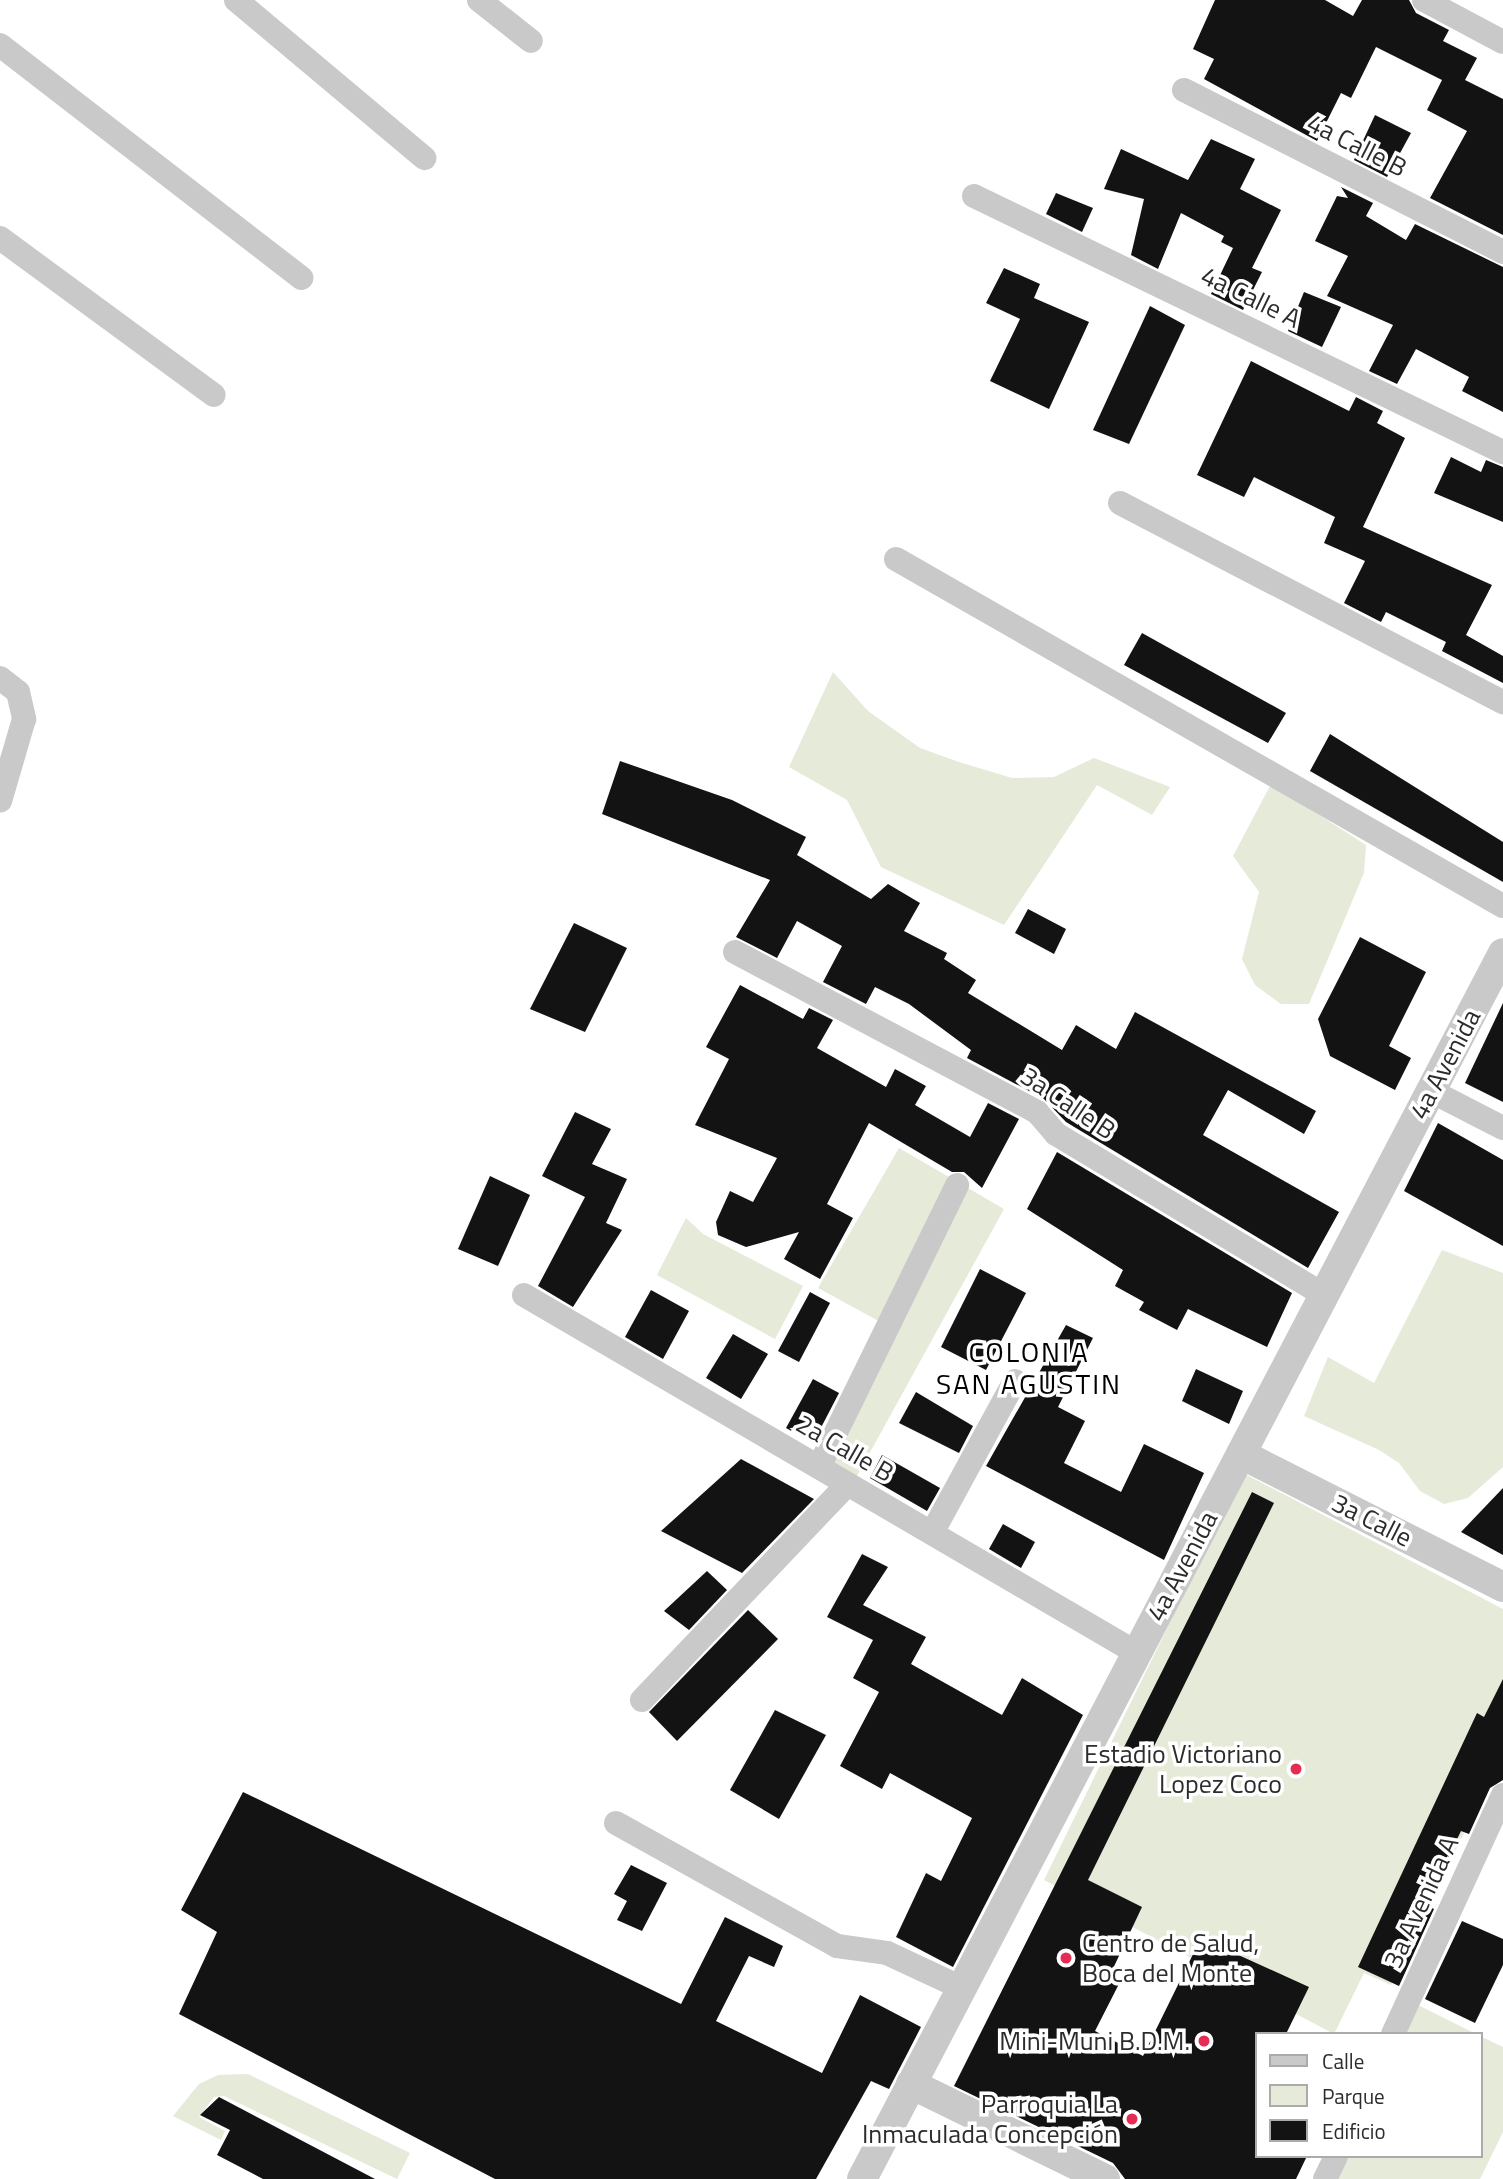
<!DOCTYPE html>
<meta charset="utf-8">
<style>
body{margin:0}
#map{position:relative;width:1503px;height:2179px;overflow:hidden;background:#fff;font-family:"Titillium Web",sans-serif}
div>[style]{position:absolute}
.green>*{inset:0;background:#e5ead9}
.building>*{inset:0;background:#131313}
.minor>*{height:24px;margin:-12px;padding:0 12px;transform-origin:12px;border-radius:12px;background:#c9c9c9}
.tertiary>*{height:30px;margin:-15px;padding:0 15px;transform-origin:15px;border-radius:15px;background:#c9c9c9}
.dots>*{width:19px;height:19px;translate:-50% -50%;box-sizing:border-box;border:4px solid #fff;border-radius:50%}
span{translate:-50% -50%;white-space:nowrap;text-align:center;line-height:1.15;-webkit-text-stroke:7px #fff;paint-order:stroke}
.street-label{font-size:26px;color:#2c2c2c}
.poi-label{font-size:26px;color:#2c2c2c}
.right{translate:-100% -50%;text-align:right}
.left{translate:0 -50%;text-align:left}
.neighbourhood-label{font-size:28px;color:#000;letter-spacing:2px}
.legend{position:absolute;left:1255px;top:2032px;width:228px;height:126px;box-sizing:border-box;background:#fff;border:2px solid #ababab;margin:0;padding:9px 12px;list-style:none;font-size:21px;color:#2c2c2c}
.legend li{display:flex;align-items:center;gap:14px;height:35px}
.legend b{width:35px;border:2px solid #ababab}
</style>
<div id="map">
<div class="green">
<div style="clip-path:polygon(833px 672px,868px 711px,920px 748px,959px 762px,1012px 778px,1054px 777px,1094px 758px,1170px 787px,1152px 815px,1097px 785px,1004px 925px,881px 867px,847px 800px,789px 767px)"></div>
<div style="clip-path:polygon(1271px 784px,1366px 845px,1364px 873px,1309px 1004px,1281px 1004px,1255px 985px,1242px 959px,1259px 892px,1233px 856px)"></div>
<div style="clip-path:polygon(899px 1148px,1004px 1209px,857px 1476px,812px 1453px,886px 1325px,818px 1288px)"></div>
<div style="clip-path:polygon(686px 1218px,703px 1234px,803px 1286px,775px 1339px,657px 1275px)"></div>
<div style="clip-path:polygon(1442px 1250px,1503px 1273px,1503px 1467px,1468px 1498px,1444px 1504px,1420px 1491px,1399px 1463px,1379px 1450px,1304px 1416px,1328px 1357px,1374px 1383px)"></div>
<div style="clip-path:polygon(1243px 1473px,1503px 1609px,1503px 1752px,1391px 1985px,1364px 1973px,1334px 2034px,1044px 1880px)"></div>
<div style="clip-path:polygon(1418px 2005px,1476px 2034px,1405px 2034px)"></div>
<div style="clip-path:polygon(1480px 2036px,1503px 2047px,1503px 2132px,1480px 2179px,1336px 2179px,1347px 2156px,1480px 2156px)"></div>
<div style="clip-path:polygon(248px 2074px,410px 2153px,397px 2179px,224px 2096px,214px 2097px,199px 2117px,225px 2131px,221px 2140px,173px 2116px,199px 2084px,218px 2075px)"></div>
</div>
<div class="building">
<div style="clip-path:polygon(1215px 0,1325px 0,1353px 16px,1362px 0,1409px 0,1416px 13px,1449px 30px,1443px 41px,1477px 58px,1465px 80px,1503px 99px,1503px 235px,1430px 198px,1467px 131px,1427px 110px,1442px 80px,1376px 47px,1351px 98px,1341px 93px,1317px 141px,1204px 79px,1214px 59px,1193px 49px)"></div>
<div style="clip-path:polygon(1375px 115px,1411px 133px,1387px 177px,1354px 160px)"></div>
<div style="clip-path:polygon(1211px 139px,1255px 159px,1240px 189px,1281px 210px,1252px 268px,1262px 272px,1243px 310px,1211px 294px,1233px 248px,1221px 242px,1224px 236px,1181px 213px,1158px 269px,1131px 255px,1144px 199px,1104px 189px,1121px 149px,1188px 180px)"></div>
<div style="clip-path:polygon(1341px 187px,1373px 203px,1366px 216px,1406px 240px,1415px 224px,1503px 267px,1503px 412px,1462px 391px,1469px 377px,1416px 349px,1397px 384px,1369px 371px,1393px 325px,1327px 296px,1348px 256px,1315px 241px,1337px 196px,1348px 198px)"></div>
<div style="clip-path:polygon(1056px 193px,1093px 208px,1082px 232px,1046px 214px)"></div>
<div style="clip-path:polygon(1004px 268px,1040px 284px,1034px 298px,1089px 322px,1049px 409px,990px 381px,1020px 319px,986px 303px)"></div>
<div style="clip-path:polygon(1304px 292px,1341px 307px,1322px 347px,1288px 331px)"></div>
<div style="clip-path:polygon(1150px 306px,1185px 325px,1129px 444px,1093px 430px)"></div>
<div style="clip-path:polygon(1251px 361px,1349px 411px,1356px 397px,1383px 411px,1377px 423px,1405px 438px,1363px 527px,1492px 585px,1466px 635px,1503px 656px,1503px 683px,1442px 651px,1446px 642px,1386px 612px,1381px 622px,1344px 603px,1365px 561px,1324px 543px,1335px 517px,1254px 477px,1244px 497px,1197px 475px)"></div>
<div style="clip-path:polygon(1451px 457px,1481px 472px,1486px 460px,1503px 467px,1503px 522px,1434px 493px)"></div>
<div style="clip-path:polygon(1142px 633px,1286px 713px,1268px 743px,1124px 665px)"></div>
<div style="clip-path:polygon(1330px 734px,1503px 842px,1503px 882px,1310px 771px)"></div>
<div style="clip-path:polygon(620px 761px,732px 800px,806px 837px,797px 855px,871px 899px,888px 884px,920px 903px,904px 931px,947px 953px,944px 959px,976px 980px,968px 993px,1062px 1050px,1076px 1025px,1116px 1049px,1135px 1012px,1316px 1111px,1304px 1134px,1228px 1090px,1203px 1135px,1339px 1212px,1308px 1268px,1066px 1122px,1044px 1099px,967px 1058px,971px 1050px,909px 1004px,875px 987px,866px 1004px,823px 982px,842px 946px,797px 921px,777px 958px,736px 937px,770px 880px,602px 814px)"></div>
<div style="clip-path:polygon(1028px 909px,1066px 929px,1054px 954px,1015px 933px)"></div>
<div style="clip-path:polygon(574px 923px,627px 948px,585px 1032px,530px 1009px)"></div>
<div style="clip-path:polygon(1360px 937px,1426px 972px,1389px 1046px,1411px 1058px,1395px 1090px,1330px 1056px,1318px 1019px)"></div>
<div style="clip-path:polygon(740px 985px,803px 1019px,809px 1008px,833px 1020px,817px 1048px,886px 1087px,895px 1069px,926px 1086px,915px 1105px,970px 1137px,988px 1103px,1019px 1119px,982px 1188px,964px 1172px,952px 1172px,869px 1123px,827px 1204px,853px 1218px,820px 1279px,784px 1259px,799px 1232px,746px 1247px,718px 1235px,716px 1222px,730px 1191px,753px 1202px,777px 1158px,695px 1125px,729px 1059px,706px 1047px)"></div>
<div style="clip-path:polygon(1503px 1003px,1503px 1102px,1465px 1083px)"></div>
<div style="clip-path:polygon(575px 1112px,611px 1129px,592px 1164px,627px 1179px,606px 1223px,622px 1230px,573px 1307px,538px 1286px,585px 1197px,542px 1176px)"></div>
<div style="clip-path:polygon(1438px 1123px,1503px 1160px,1503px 1246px,1404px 1191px)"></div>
<div style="clip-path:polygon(1057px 1152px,1292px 1293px,1267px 1347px,1188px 1309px,1177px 1330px,1139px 1310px,1144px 1302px,1115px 1286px,1123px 1270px,1027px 1209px)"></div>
<div style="clip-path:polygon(490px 1176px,530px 1195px,498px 1266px,458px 1249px)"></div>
<div style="clip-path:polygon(980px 1269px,1026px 1293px,986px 1370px,941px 1347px)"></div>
<div style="clip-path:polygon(651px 1290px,689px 1311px,663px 1359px,625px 1337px)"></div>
<div style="clip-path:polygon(810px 1292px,830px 1303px,799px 1362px,778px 1351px)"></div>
<div style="clip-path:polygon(1066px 1325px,1093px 1338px,1058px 1407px,1085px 1421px,1064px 1463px,1121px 1492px,1144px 1444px,1204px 1473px,1164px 1560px,986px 1466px)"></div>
<div style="clip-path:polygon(733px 1334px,768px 1354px,741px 1399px,706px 1378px)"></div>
<div style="clip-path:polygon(1196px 1369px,1243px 1391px,1229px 1424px,1182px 1401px)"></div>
<div style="clip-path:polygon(813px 1379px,839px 1393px,813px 1443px,786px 1428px)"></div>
<div style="clip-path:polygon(916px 1392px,973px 1426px,959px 1453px,899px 1423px)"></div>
<div style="clip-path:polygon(882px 1455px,940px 1488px,927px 1511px,870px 1478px)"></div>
<div style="clip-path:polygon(741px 1459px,814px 1499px,742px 1573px,661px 1531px)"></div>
<div style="clip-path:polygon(1503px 1488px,1503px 1555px,1461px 1532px)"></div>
<div style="clip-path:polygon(1252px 1492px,1274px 1503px,1088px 1880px,1142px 1907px,1110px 1975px,1121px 1980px,1095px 2031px,1143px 2056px,1201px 1938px,1309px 1987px,1286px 2034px,1256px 2034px,1256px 2156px,1307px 2156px,1296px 2179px,1125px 2179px,1113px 2163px,954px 2086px)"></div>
<div style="clip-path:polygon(1003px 1524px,1035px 1542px,1021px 1568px,989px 1549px)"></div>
<div style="clip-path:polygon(862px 1554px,888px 1567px,863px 1605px,926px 1637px,911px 1664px,1002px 1715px,1022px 1678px,1083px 1715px,953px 1967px,896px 1937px,926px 1873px,941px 1881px,972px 1818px,890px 1773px,882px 1789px,840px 1766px,879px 1692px,853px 1678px,873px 1640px,827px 1617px)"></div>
<div style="clip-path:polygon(707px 1571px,727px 1590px,689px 1630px,664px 1611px)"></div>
<div style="clip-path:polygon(748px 1610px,778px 1639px,677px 1741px,649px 1712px)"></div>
<div style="clip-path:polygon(1503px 1679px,1503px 1780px,1490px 1788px,1469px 1834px,1461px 1831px,1425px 1905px,1434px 1909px,1399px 1986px,1358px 1967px,1477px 1713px,1484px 1717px)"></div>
<div style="clip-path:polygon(775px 1710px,826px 1735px,779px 1819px,730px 1790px)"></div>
<div style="clip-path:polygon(243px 1792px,681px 2004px,725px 1917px,783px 1946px,774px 1967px,749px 1956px,716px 2021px,822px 2073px,860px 1995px,921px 2027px,889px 2089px,871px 2081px,816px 2179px,495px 2179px,179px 2014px,217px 1932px,181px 1910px)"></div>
<div style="clip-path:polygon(631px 1865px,667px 1883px,642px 1931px,617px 1920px,627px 1901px,614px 1894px)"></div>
<div style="clip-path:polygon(1462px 1921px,1503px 1939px,1503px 1965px,1475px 2023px,1425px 1999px)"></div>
<div style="clip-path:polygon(219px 2097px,375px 2179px,263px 2179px,217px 2155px,230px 2130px,200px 2115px)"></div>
</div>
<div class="minor">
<div style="left:236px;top:0;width:246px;rotate:40deg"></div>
<div style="left:479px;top:0;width:66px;rotate:38.3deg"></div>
<div style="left:1424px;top:0;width:89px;rotate:28deg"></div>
<div style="left:0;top:45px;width:381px;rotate:37.7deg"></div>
<div style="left:1184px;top:90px;width:358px;rotate:26.9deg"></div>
<div style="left:974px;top:196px;width:588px;rotate:25.82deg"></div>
<div style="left:0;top:238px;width:265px;rotate:36.3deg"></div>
<div style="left:1120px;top:503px;width:432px;rotate:27.5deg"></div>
<div style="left:896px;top:559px;width:699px;rotate:29.76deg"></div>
<div style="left:0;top:678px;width:23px;rotate:38deg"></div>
<div style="left:18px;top:692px;width:28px;rotate:77deg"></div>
<div style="left:24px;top:719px;width:85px;rotate:106.3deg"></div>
<div style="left:735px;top:952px;width:342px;rotate:27.9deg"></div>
<div style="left:1037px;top:1112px;width:29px;rotate:49deg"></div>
<div style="left:1056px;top:1134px;width:313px;rotate:31deg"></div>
<div style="left:1431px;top:1091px;width:81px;rotate:27.2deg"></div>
<div style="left:524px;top:1295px;width:710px;rotate:30.29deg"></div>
<div style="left:819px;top:1467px;width:314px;rotate:-63.9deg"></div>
<div style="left:932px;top:1533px;width:173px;rotate:-61.4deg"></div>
<div style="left:642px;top:1700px;width:298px;rotate:-46.4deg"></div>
<div style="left:616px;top:1823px;width:253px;rotate:29.1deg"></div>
<div style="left:837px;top:1946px;width:50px;rotate:8deg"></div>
<div style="left:887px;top:1953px;width:83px;rotate:25deg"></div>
<div style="left:1393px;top:2034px;width:263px;rotate:-65.3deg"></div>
<div style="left:1325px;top:2179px;width:25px;rotate:-64deg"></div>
</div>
<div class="tertiary">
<div style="left:1241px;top:1454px;width:294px;rotate:26.9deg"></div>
<div style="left:911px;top:2084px;width:216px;rotate:26.1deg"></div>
<div style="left:862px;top:2179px;width:1383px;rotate:-62.4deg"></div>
</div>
<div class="dots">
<div style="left:1296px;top:1769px;background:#e52d53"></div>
<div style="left:1066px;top:1958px;background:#e52d53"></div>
<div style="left:1204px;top:2041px;background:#e52d53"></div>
<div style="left:1132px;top:2119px;background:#e52d53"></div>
</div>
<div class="street-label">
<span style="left:1357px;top:145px;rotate:27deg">4a Calle B</span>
<span style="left:1251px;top:297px;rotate:26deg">4a Calle A</span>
<span style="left:1445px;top:1064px;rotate:-62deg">4a Avenida</span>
<span style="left:1068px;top:1103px;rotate:34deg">3a Calle B</span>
<span style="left:845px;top:1448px;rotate:30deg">2a Calle B</span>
<span style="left:1372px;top:1520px;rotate:27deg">3a Calle</span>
<span style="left:1182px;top:1566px;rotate:-62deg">4a Avenida</span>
<span style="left:1421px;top:1902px;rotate:-65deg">3a Avenida A</span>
</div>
<div class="poi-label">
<span class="right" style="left:1282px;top:1769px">Estadio Victoriano<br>Lopez Coco</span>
<span class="left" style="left:1082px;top:1958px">Centro de Salud,<br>Boca del Monte</span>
<span class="right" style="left:1190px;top:2041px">Mini-Muni B.D.M.</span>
<span class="right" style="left:1118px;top:2119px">Parroquia La<br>Inmaculada Concepción</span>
</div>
<div class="neighbourhood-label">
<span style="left:1029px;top:1368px">COLONIA<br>SAN AGUSTIN</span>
</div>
<ul class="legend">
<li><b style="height:9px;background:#c9c9c9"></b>Calle</li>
<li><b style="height:19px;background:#e5ead9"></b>Parque</li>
<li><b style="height:19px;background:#131313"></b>Edificio</li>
</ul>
</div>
